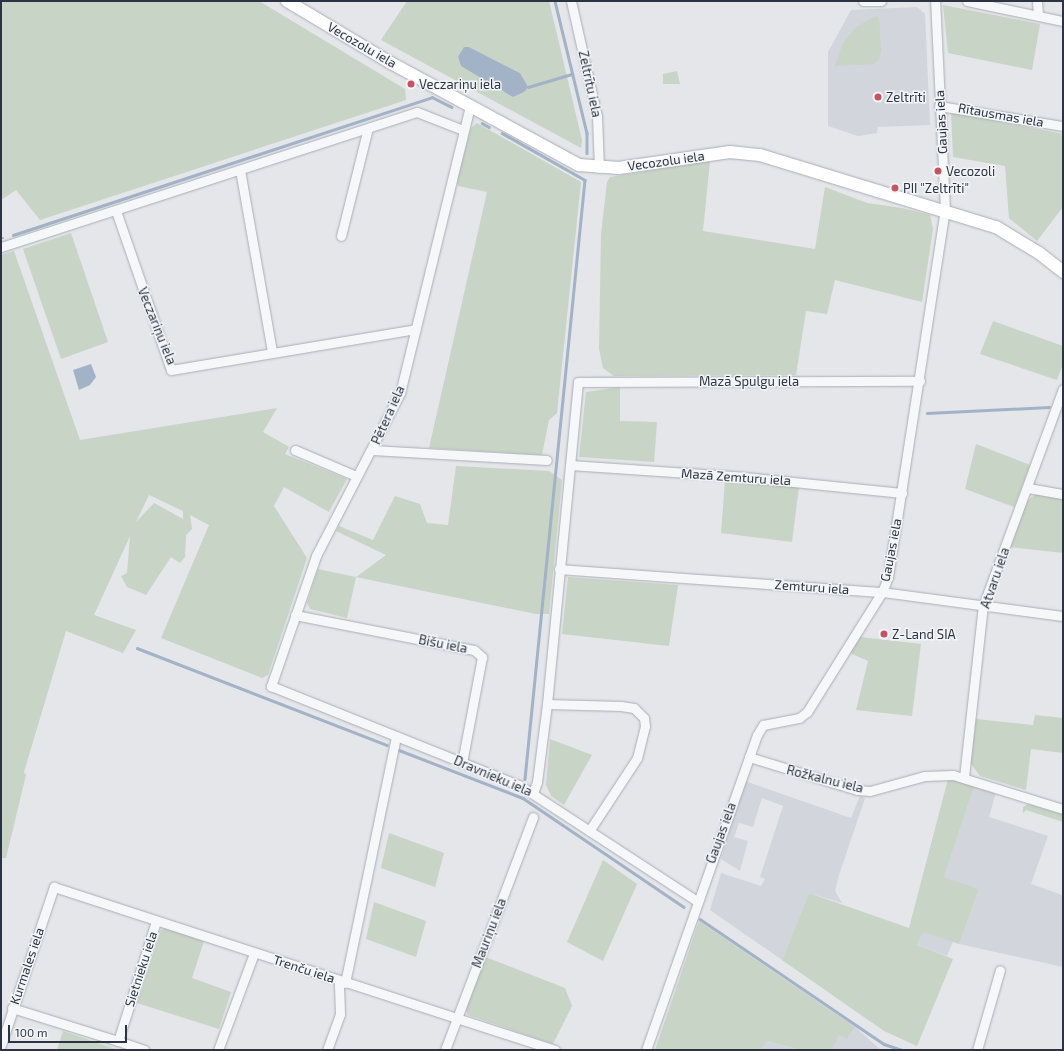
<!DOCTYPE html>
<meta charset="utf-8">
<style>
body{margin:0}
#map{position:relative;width:1064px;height:1051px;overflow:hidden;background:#e4e6ea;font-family:"Exo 2",sans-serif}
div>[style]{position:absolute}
.built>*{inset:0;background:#d2d5dc}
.green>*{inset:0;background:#c8d4c5}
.water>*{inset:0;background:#a2b2c7}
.stream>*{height:2.5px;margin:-1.25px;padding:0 1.25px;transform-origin:1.25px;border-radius:1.25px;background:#a2b2c7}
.roads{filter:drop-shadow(0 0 1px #a9adb4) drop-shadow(0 0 1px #a9adb4)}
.street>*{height:9px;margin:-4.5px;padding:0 4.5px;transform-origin:4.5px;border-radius:4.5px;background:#f6f7f9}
.secondary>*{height:12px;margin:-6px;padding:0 6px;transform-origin:6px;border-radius:6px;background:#fff}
.dots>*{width:11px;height:11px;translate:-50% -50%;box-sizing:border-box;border:2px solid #f3f5f8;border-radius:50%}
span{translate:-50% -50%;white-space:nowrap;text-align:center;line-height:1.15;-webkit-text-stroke:3px #f3f5f8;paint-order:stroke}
.street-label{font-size:13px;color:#2c3342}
.poi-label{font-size:13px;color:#2c3342}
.left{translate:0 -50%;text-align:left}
.frame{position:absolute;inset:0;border:2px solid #2c3342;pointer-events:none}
.scale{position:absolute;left:8px;top:1025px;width:119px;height:18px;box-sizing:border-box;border:2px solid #2c3342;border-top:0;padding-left:5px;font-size:12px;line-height:14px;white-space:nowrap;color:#2c3342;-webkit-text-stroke:3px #f3f5f8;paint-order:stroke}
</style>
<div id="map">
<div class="built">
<div style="clip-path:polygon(917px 7px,925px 14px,930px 125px,878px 127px,877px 133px,858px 136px,828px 126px,828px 52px,851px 10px)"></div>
<div style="clip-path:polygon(745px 781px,851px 818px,860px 796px,865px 798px,839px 875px,835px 891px,842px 903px,809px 893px,782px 960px,710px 910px,721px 873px,761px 886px,765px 879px,760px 877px,783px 806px,762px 798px,753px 827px,739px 823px,734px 837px,748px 841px,740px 871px,721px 859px)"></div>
<div style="clip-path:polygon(975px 784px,996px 792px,989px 817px,1048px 836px,1031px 884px,1062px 895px,1063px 892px,1063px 967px,959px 944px,979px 889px,944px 877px)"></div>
<div style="clip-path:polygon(923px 931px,953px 941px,947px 956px,917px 945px)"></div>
<div style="clip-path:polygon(855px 1027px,881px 1050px,832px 1050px,839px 1035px,847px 1039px)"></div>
<div style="clip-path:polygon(766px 1041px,800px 1050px,759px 1050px)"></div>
</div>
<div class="green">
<div style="clip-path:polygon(1px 1px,259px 1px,405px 89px,406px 100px,40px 220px,16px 190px,1px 200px)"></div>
<div style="clip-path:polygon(evenodd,407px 1px,549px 1px,582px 140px,581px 148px,381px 40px,407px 1px,469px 47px,520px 73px,527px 87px,508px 93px,502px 91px,494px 84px,461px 66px,458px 57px,469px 47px)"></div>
<div style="clip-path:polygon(943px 5px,1040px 24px,1032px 70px,948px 53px)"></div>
<div style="clip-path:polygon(876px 16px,879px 18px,881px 50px,879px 60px,873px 64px,835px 66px,843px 43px,856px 27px)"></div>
<div style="clip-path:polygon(677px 71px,680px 84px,663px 84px,663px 74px)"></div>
<div style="clip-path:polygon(951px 112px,1063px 134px,1063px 207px,1037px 241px,1009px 218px,1005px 166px,953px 157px)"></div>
<div style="clip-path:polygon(477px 123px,581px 182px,557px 413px,549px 420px,542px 455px,429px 448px,487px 192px,458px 186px,457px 180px,471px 128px)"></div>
<div style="clip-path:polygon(710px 161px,703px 231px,815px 249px,825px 187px,867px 203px,902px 208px,930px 215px,933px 229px,922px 302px,835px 280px,827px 314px,806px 311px,796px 375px,614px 376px,603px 368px,599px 349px,601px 234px,607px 182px,610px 177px)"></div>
<div style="clip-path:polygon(71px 233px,108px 342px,61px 359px,23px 249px)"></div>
<div style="clip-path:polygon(evenodd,14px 251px,80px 440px,277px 408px,263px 432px,289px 447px,285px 454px,347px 479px,329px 512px,284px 487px,274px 506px,307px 558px,268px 675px,262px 678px,161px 638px,209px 525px,190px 515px,192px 529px,186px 535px,185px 557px,180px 563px,171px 557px,146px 595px,127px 587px,121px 576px,127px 573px,130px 536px,94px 615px,136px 630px,123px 653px,66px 631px,24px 772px,26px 775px,6px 858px,1px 858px,1px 255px,14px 251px,149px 495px,183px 511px,183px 519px,154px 503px,136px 522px,149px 495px)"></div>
<div style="clip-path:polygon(993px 321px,1063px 346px,1063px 364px,1057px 380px,980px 354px)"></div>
<div style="clip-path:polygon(620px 387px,620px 421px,657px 422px,654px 462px,579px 457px,586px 392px)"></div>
<div style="clip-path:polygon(976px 444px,1030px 465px,1014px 507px,965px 489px)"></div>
<div style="clip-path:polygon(456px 466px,549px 471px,562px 480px,549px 614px,536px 614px,356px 577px,347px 618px,310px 609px,307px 603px,318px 569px,356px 577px,386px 555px,336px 531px,339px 526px,373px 540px,395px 496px,420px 504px,427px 523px,448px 525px)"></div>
<div style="clip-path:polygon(725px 481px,799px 487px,792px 542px,721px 533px)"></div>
<div style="clip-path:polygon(1036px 494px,1063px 499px,1063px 553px,1010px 547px,1027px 501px)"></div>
<div style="clip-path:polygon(568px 577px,678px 585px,669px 646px,562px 634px)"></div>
<div style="clip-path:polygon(860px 637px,921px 644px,912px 716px,856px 710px,868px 661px,850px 653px)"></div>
<div style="clip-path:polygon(1035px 715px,1063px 718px,1063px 753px,1031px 749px,1026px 790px,980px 776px,969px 761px,976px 719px,1033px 725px)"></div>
<div style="clip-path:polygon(550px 739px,592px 755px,564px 805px,551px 796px,546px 785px)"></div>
<div style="clip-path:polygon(948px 779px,975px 784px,944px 877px,979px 889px,959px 944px,923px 932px,917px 945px,953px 959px,917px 1046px,884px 1031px,782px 960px,809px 893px,909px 928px)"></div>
<div style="clip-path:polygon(1028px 804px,1063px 814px,1063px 822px,1026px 810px,1023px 813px,1023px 807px)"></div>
<div style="clip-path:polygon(389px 833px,444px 853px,435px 887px,381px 868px)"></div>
<div style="clip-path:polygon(603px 860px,637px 884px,603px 961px,567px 942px)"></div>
<div style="clip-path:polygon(374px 902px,426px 921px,416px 957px,366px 939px)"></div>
<div style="clip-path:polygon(699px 921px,855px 1027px,847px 1039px,839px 1035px,832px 1050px,800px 1050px,767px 1041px,759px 1050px,655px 1050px)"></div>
<div style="clip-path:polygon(165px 928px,204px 941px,192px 978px,231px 992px,219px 1029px,137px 1003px,161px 930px)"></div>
<div style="clip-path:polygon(483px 956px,565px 988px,572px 1006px,553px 1044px,468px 1015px,464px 1006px)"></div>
<div style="clip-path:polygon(63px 1031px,118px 1050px,57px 1050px)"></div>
</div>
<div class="water">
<div style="clip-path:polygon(464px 47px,469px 47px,520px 73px,528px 87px,524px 92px,513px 97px,461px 66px,458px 57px)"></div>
<div style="clip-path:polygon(91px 364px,96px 377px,90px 385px,79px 390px,73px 370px)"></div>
</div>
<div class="stream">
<div style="left:555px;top:1px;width:136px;rotate:76.4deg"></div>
<div style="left:587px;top:133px;width:20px;rotate:90deg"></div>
<div style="left:528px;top:87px;width:46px;rotate:-16.5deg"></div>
<div style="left:482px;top:123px;width:8px;rotate:30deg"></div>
<div style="left:502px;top:133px;width:95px;rotate:29.5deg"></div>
<div style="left:585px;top:180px;width:602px;rotate:95.72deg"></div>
<div style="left:13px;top:235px;width:441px;rotate:-18.2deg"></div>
<div style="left:432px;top:97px;width:22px;rotate:27deg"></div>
<div style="left:1px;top:238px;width:2px"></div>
<div style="left:927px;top:413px;width:122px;rotate:-2.8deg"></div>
<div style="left:137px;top:648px;width:268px;rotate:21.2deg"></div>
<div style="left:399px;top:750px;width:133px;rotate:21.2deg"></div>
<div style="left:523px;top:798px;width:194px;rotate:34.1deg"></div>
<div style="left:700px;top:919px;width:222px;rotate:34.2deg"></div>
<div style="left:884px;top:1044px;width:20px;rotate:18deg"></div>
</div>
<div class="roads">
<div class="street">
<div style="left:571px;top:1px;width:118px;rotate:77.3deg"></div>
<div style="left:597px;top:116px;width:52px;rotate:87.8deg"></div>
<div style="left:863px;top:1px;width:18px"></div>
<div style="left:967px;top:1px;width:98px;rotate:11.8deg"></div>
<div style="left:1037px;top:1px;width:15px;rotate:86deg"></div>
<div style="left:470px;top:106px;width:295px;rotate:103.7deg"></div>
<div style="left:400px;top:393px;width:183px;rotate:117.3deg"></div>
<div style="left:316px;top:556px;width:138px;rotate:109.1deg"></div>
<div style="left:271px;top:686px;width:267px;rotate:21.8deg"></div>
<div style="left:519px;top:785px;width:212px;rotate:33.1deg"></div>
<div style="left:939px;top:106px;width:126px;rotate:9.2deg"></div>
<div style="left:240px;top:170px;width:185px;rotate:80deg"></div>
<div style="left:116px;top:211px;width:168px;rotate:70.9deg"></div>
<div style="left:171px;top:370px;width:248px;rotate:-9.5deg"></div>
<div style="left:341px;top:236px;width:111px;rotate:-76deg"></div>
<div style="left:1px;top:247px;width:437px;rotate:-18deg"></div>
<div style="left:417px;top:112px;width:49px;rotate:21.4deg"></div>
<div style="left:295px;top:450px;width:66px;rotate:23.1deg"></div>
<div style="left:372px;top:450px;width:175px;rotate:3.3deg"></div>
<div style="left:570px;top:465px;width:174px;rotate:3.9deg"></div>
<div style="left:744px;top:477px;width:159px;rotate:5.8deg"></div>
<div style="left:1028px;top:488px;width:36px;rotate:10deg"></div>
<div style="left:559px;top:569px;width:324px;rotate:4.1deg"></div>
<div style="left:882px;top:592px;width:183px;rotate:7.6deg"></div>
<div style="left:295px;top:615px;width:182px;rotate:11.1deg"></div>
<div style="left:474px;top:650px;width:11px;rotate:41deg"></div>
<div style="left:482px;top:657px;width:108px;rotate:100.7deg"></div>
<div style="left:547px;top:704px;width:74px;rotate:1.5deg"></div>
<div style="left:621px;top:706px;width:13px;rotate:9deg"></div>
<div style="left:634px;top:708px;width:14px;rotate:45deg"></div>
<div style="left:644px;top:718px;width:8px;rotate:83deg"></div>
<div style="left:645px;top:726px;width:33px;rotate:104deg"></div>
<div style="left:637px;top:758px;width:87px;rotate:123.3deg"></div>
<div style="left:749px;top:757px;width:113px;rotate:17deg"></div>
<div style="left:857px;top:790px;width:13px;rotate:4deg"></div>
<div style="left:870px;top:791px;width:57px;rotate:-15.3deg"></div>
<div style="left:925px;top:776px;width:28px;rotate:-2deg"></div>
<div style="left:953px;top:775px;width:115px;rotate:17.2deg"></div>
<div style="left:964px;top:777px;width:172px;rotate:-83.7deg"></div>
<div style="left:983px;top:606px;width:231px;rotate:-69.8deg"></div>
<div style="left:533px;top:793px;width:12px;rotate:-70deg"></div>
<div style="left:537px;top:782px;width:79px;rotate:-82.7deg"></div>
<div style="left:547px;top:704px;width:323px;rotate:-84.5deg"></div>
<div style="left:578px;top:382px;width:342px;rotate:-0.2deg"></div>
<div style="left:345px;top:983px;width:252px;rotate:-78.3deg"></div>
<div style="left:12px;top:1008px;width:111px;rotate:17.3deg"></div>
<div style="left:118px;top:1041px;width:126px;rotate:-72.4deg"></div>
<div style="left:118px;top:1041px;width:28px;rotate:19deg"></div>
<div style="left:1px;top:1045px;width:167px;rotate:-71.5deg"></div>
<div style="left:54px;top:887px;width:527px;rotate:18.02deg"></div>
<div style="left:218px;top:1050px;width:103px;rotate:-69.6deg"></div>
<div style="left:327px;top:1050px;width:38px;rotate:-70deg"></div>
<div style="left:340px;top:1014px;width:33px;rotate:-92deg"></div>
<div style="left:445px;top:1050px;width:249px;rotate:-69.3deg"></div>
<div style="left:646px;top:1050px;width:334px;rotate:-70.6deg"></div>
<div style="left:757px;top:735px;width:12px;rotate:-59deg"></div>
<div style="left:763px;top:725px;width:37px;rotate:-11deg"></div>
<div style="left:799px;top:718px;width:10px;rotate:-37deg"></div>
<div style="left:807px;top:712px;width:142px;rotate:-58deg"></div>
<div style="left:882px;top:592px;width:16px;rotate:-68deg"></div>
<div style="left:888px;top:577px;width:371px;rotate:-81.2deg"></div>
<div style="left:945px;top:210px;width:209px;rotate:-92.7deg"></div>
<div style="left:977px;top:1050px;width:83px;rotate:-74deg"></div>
</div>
<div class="secondary">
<div style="left:287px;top:1px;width:121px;rotate:30.8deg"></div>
<div style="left:391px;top:63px;width:214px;rotate:28.5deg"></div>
<div style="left:579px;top:165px;width:40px;rotate:4.3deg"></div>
<div style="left:619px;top:168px;width:112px;rotate:-8.2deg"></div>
<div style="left:730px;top:152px;width:30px;rotate:6deg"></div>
<div style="left:760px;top:155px;width:247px;rotate:17deg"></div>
<div style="left:996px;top:227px;width:50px;rotate:31.2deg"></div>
<div style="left:1039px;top:253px;width:31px;rotate:38deg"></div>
</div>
</div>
<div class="dots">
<div style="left:411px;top:84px;background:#c55360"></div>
<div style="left:878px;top:97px;background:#c55360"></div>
<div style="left:938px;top:171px;background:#c55360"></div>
<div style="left:895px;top:188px;background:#c55360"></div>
<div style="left:884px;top:634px;background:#c55360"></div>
</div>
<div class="street-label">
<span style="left:362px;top:45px;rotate:30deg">Vecozolu iela</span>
<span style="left:590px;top:84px;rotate:78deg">Zeltrītu iela</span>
<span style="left:1001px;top:115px;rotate:10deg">Rītausmas iela</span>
<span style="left:941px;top:122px;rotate:-93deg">Gaujas iela</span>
<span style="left:666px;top:161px;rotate:-8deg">Vecozolu iela</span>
<span style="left:157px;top:326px;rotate:68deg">Veczariņu iela</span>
<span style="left:749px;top:381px">Mazā Spulgu iela</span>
<span style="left:388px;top:415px;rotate:-66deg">Pētera iela</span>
<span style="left:736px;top:477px;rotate:4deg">Mazā Zemturu iela</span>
<span style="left:891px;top:550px;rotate:-79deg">Gaujas iela</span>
<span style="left:995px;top:578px;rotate:-71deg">Atvaru iela</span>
<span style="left:812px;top:587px;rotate:4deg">Zemturu iela</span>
<span style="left:443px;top:644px;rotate:11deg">Bišu iela</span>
<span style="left:493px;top:776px;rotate:23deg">Dravnieku iela</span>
<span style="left:825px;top:779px;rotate:14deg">Rožkalnu iela</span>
<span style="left:721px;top:833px;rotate:-70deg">Gaujas iela</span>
<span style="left:489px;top:933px;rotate:-69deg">Mauriņu iela</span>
<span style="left:27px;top:966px;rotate:-71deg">Kurmales iela</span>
<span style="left:141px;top:969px;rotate:-72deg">Sietnieku iela</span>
<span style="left:304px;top:969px;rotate:18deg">Trenču iela</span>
</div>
<div class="poi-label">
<span class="left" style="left:419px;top:84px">Veczariņu iela</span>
<span class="left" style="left:886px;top:97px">Zeltrīti</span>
<span class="left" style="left:946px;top:171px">Vecozoli</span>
<span class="left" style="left:903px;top:188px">PII "Zeltrīti"</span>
<span class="left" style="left:892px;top:634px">Z-Land SIA</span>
</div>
<div class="frame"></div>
<div class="scale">100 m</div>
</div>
